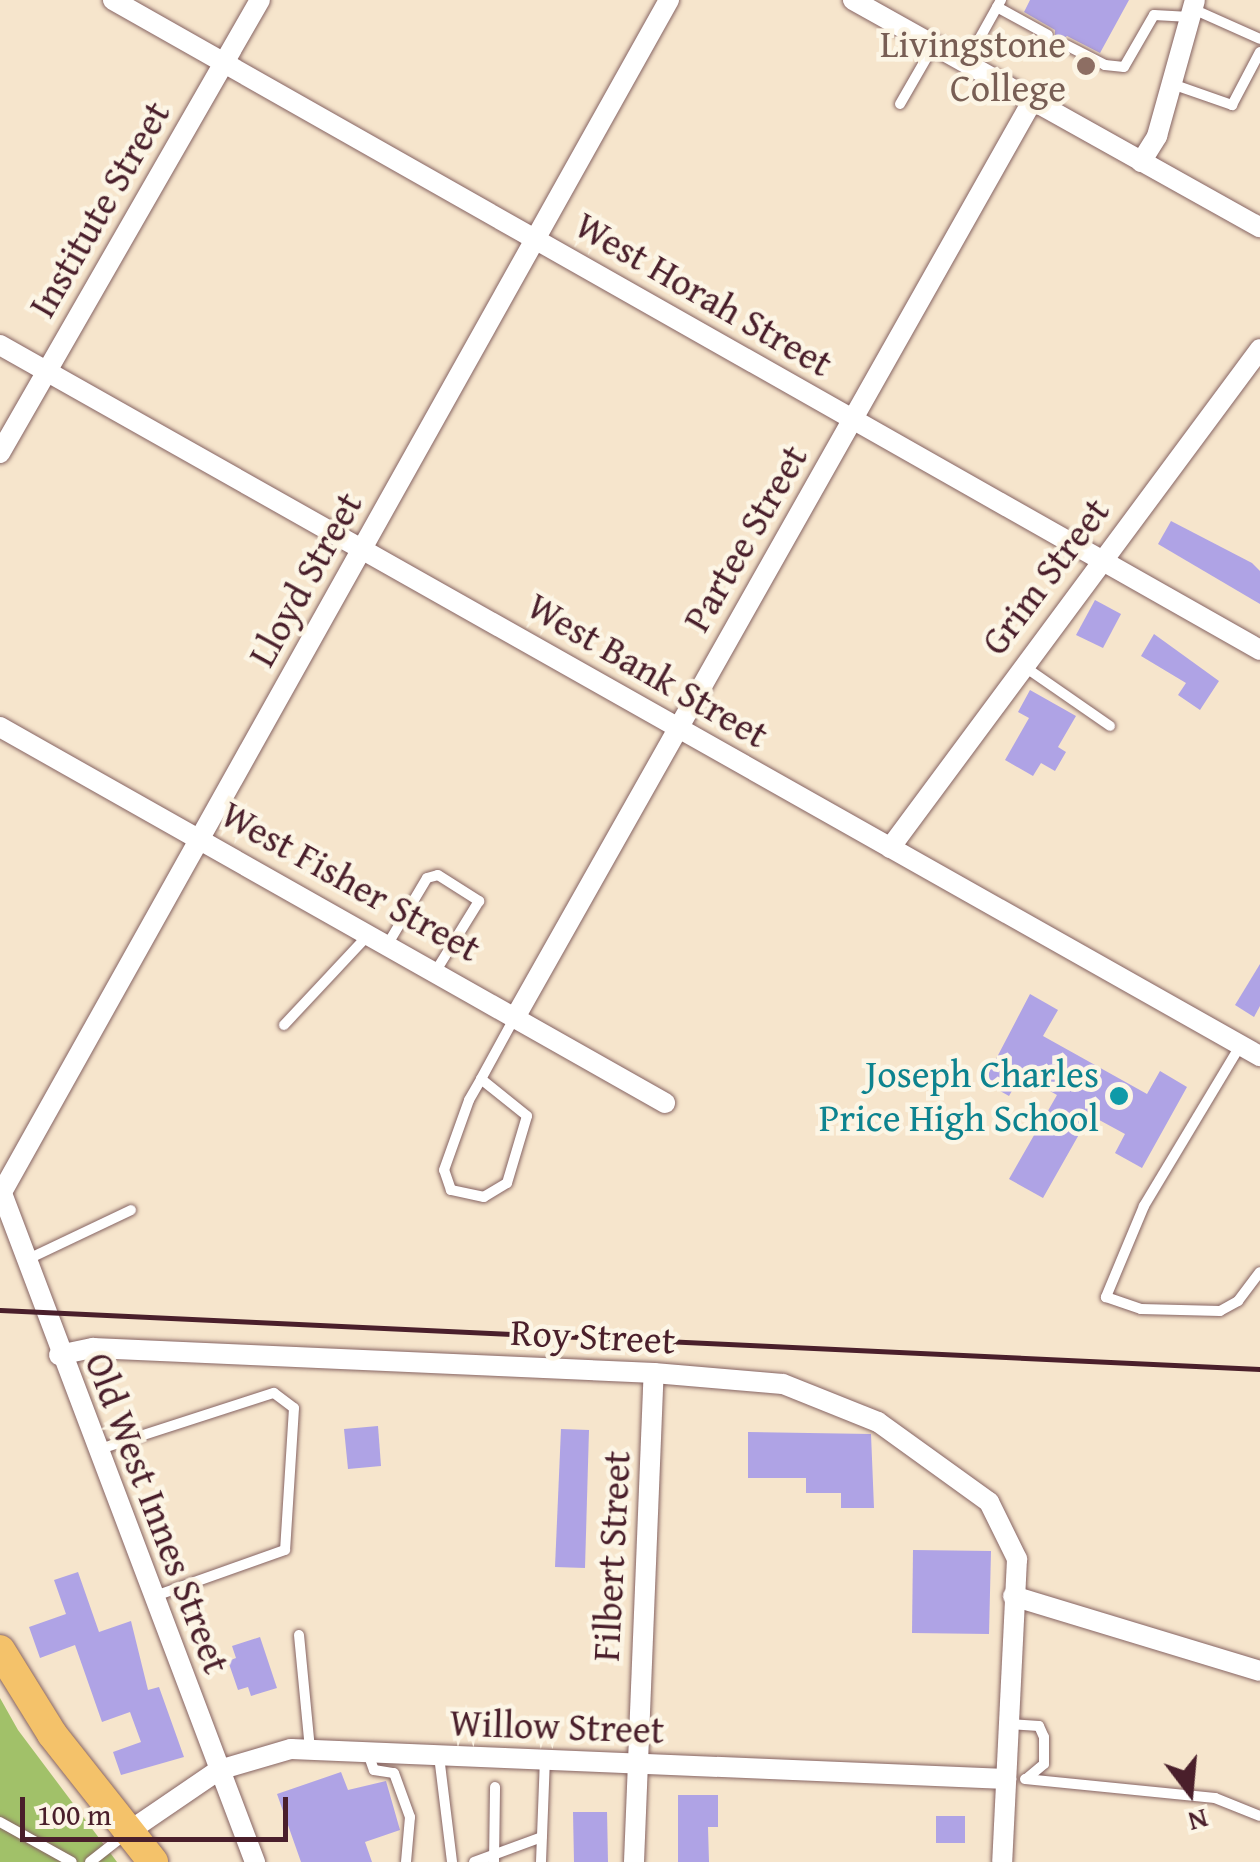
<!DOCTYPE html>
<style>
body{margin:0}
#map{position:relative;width:1260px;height:1862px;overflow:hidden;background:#f6e5cc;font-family:"Gentium Book Plus",serif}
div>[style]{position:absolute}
.green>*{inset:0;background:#a1c169}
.building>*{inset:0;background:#afa3e5}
.roads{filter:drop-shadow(0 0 2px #866463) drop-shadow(0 0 2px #866463)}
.service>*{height:10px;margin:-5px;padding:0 5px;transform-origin:5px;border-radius:5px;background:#fff}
.minor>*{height:20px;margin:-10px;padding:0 10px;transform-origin:10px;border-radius:10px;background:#fff}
.primary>*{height:30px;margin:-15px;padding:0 15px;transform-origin:15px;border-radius:15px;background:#f4c26a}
.rail>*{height:5px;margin:-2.5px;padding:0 2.5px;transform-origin:2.5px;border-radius:2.5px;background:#4a1f2b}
.dots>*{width:28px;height:28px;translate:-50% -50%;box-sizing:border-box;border:5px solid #fcf5e5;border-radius:50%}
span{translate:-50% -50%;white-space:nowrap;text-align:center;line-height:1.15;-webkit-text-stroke:9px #fcf5e5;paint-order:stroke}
.education-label{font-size:38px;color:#785e54}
.right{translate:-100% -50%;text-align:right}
.street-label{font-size:38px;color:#4a1f2b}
.culture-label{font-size:38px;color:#0d838f}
.north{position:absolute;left:1140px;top:1742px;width:100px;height:100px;-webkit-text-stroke:8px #fcf5e5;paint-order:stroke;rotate:164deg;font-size:28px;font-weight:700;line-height:40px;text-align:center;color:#4a1f2b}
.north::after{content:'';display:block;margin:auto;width:35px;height:45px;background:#4a1f2b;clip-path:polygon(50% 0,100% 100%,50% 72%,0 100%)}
.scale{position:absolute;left:20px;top:1797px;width:268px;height:45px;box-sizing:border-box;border:5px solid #4a1f2b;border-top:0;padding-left:12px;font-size:30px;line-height:35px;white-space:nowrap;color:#4a1f2b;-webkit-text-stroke:8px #fcf5e5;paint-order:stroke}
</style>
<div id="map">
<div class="green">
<div style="clip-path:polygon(0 1698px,18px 1730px,117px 1862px,0 1862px)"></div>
</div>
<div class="building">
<div style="clip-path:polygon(1030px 0,1129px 0,1100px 53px,1067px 36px,1058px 42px,1062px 53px,1043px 42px,1055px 40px,1055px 30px,1024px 12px)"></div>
<div style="clip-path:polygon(1171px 521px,1252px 563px,1260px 571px,1260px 604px,1158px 544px)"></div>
<div style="clip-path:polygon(1095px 600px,1121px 614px,1103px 648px,1076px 635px)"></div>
<div style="clip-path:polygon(1154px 634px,1219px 681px,1200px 710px,1178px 695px,1186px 683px,1141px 656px)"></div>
<div style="clip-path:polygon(1030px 690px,1076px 716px,1058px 747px,1066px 752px,1055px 771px,1041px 763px,1033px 776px,1005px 760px,1029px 718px,1018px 712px)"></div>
<div style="clip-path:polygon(1260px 964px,1260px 1006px,1254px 1017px,1235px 1005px)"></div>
<div style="clip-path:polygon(1030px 994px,1058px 1010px,1043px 1036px,1147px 1094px,1160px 1071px,1187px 1087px,1142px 1168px,1115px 1153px,1125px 1134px,1090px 1115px,1043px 1198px,1009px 1179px,1057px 1095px,1021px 1075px,1009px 1096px,984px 1082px)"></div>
<div style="clip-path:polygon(378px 1426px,381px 1466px,348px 1469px,344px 1429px)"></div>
<div style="clip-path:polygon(561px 1429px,589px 1430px,585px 1568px,555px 1567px)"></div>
<div style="clip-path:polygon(748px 1432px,871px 1434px,874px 1508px,841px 1508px,841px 1493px,806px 1493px,806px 1478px,748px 1478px)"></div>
<div style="clip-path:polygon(913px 1550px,991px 1551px,989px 1634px,912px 1633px)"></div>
<div style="clip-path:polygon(78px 1572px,99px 1632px,131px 1621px,148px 1690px,159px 1687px,184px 1757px,121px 1775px,113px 1752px,141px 1742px,130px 1712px,102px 1722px,75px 1645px,40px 1658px,29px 1627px,66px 1614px,54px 1580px)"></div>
<div style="clip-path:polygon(260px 1637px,277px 1688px,251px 1696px,248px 1687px,238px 1690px,228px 1661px,236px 1658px,232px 1646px)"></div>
<div style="clip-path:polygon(341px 1772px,348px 1790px,386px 1781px,400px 1830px,365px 1842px,372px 1862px,301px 1862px,277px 1794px)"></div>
<div style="clip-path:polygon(678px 1795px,718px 1795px,718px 1827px,708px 1827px,709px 1862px,678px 1862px)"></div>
<div style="clip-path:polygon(573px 1812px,607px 1812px,608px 1862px,574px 1862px)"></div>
<div style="clip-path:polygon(936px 1816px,965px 1816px,965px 1843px,936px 1843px)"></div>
</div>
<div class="roads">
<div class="service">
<div style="left:997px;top:7px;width:58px;rotate:28.8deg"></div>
<div style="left:1193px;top:9px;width:73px;rotate:24.1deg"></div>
<div style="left:1066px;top:45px;width:44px;rotate:27.1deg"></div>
<div style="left:1105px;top:65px;width:19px;rotate:6deg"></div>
<div style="left:1124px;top:67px;width:60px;rotate:-60deg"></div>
<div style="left:1154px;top:15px;width:36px;rotate:3deg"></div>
<div style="left:967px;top:61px;width:70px;rotate:-60.9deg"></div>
<div style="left:1172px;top:84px;width:64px;rotate:19.3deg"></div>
<div style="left:1232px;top:105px;width:60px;rotate:-62.2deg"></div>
<div style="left:900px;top:104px;width:68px;rotate:-60deg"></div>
<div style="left:1022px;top:665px;width:107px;rotate:34.7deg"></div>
<div style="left:389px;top:942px;width:74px;rotate:-59.3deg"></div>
<div style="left:427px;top:878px;width:11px;rotate:-15deg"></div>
<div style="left:438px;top:875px;width:49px;rotate:32.4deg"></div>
<div style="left:479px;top:901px;width:80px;rotate:121.7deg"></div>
<div style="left:284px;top:1025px;width:126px;rotate:-46.9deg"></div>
<div style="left:1240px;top:1046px;width:187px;rotate:121deg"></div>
<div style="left:1144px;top:1206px;width:99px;rotate:112.7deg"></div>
<div style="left:1106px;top:1297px;width:37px;rotate:19deg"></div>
<div style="left:1141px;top:1309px;width:79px;rotate:1.5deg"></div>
<div style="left:1220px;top:1311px;width:21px;rotate:-29deg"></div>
<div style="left:1238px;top:1301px;width:36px;rotate:-53deg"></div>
<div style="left:481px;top:1079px;width:59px;rotate:38.8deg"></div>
<div style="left:527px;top:1116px;width:70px;rotate:106.6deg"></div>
<div style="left:507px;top:1183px;width:27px;rotate:149deg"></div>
<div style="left:484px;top:1197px;width:34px;rotate:-168deg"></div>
<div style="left:451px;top:1190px;width:21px;rotate:-109deg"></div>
<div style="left:444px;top:1170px;width:74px;rotate:-70.3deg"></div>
<div style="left:469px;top:1100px;width:24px;rotate:-60deg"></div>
<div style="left:481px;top:1079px;width:73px;rotate:-61.3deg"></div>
<div style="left:28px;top:1259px;width:114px;rotate:-25.4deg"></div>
<div style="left:97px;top:1450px;width:186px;rotate:-17.9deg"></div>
<div style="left:274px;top:1393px;width:25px;rotate:37deg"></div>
<div style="left:294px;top:1408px;width:142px;rotate:93.6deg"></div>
<div style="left:285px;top:1550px;width:138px;rotate:160.5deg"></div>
<div style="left:299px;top:1635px;width:115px;rotate:84.5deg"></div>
<div style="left:1009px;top:1724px;width:30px;rotate:4deg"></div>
<div style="left:1039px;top:1726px;width:12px;rotate:66deg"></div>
<div style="left:1044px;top:1737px;width:27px;rotate:90deg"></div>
<div style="left:1044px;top:1764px;width:23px;rotate:140deg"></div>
<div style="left:368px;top:1753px;width:18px;rotate:71deg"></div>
<div style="left:374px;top:1770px;width:20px;rotate:9deg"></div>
<div style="left:394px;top:1773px;width:47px;rotate:70deg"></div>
<div style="left:410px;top:1817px;width:45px;rotate:95.1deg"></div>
<div style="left:439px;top:1756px;width:107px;rotate:83deg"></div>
<div style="left:1025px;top:1779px;width:191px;rotate:5.7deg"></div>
<div style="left:1215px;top:1798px;width:48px;rotate:21.8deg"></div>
<div style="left:0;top:1822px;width:82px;rotate:29.1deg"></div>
<div style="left:90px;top:1862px;width:47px;rotate:-38.1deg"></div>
<div style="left:474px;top:1862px;width:72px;rotate:-20.2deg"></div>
<div style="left:494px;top:1862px;width:75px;rotate:-89.2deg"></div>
<div style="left:541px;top:1862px;width:102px;rotate:-87.8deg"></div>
</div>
<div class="minor">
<div style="left:113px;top:0;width:1318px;rotate:29.54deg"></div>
<div style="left:853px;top:0;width:466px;rotate:29.2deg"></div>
<div style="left:1141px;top:162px;width:31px;rotate:-58deg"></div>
<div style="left:1157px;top:136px;width:141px;rotate:-74.4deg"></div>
<div style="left:0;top:345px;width:1447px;rotate:29.44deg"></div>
<div style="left:0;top:453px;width:522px;rotate:-60.15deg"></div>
<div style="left:0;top:727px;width:764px;rotate:29.48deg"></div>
<div style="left:890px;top:848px;width:621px;rotate:-53.44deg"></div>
<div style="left:517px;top:1014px;width:1052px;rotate:-60.56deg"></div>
<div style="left:0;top:1188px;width:721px;rotate:69.28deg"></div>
<div style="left:2px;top:1192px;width:1366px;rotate:-60.77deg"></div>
<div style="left:59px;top:1355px;width:35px;rotate:-12deg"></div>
<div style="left:93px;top:1348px;width:562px;rotate:2.55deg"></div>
<div style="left:654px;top:1373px;width:129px;rotate:4.9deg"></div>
<div style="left:783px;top:1384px;width:102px;rotate:21.8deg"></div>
<div style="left:878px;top:1422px;width:137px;rotate:35.8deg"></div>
<div style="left:989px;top:1502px;width:64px;rotate:63.8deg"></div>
<div style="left:1017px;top:1559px;width:303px;rotate:92.8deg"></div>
<div style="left:1013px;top:1596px;width:258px;rotate:16.9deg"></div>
<div style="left:128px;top:1832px;width:110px;rotate:-34.3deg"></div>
<div style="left:219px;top:1770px;width:75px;rotate:-16.3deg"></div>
<div style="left:291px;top:1749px;width:716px;rotate:2.4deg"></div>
<div style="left:634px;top:1862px;width:489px;rotate:-87.7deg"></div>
</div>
<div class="primary">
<div style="left:0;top:1650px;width:99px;rotate:58.2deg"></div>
<div style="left:52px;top:1734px;width:163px;rotate:51.7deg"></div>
</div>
</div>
<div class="rail">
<div style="left:0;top:1310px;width:1261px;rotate:2.68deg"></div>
</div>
<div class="dots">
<div style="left:1086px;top:66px;background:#8d6e63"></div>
<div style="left:1119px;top:1096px;background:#0f9aa8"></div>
</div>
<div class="education-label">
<span class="right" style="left:1066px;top:66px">Livingstone<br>College</span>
</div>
<div class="street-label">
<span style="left:99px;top:209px;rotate:-60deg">Institute Street</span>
<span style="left:704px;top:294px;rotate:30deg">West Horah Street</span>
<span style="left:745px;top:538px;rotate:-60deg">Partee Street</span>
<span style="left:1045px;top:576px;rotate:-53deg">Grim Street</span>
<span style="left:305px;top:579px;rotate:-61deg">Lloyd Street</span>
<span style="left:648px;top:670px;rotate:30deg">West Bank Street</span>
<span style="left:351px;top:881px;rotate:29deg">West Fisher Street</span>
<span style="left:593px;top:1336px;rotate:3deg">Roy Street</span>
<span style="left:158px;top:1513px;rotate:69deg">Old West Innes Street</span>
<span style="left:611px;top:1556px;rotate:-87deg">Filbert Street</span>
<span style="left:557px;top:1726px;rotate:2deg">Willow Street</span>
</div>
<div class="culture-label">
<span class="right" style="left:1099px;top:1096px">Joseph Charles<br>Price High School</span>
</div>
<div class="north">N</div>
<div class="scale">100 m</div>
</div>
